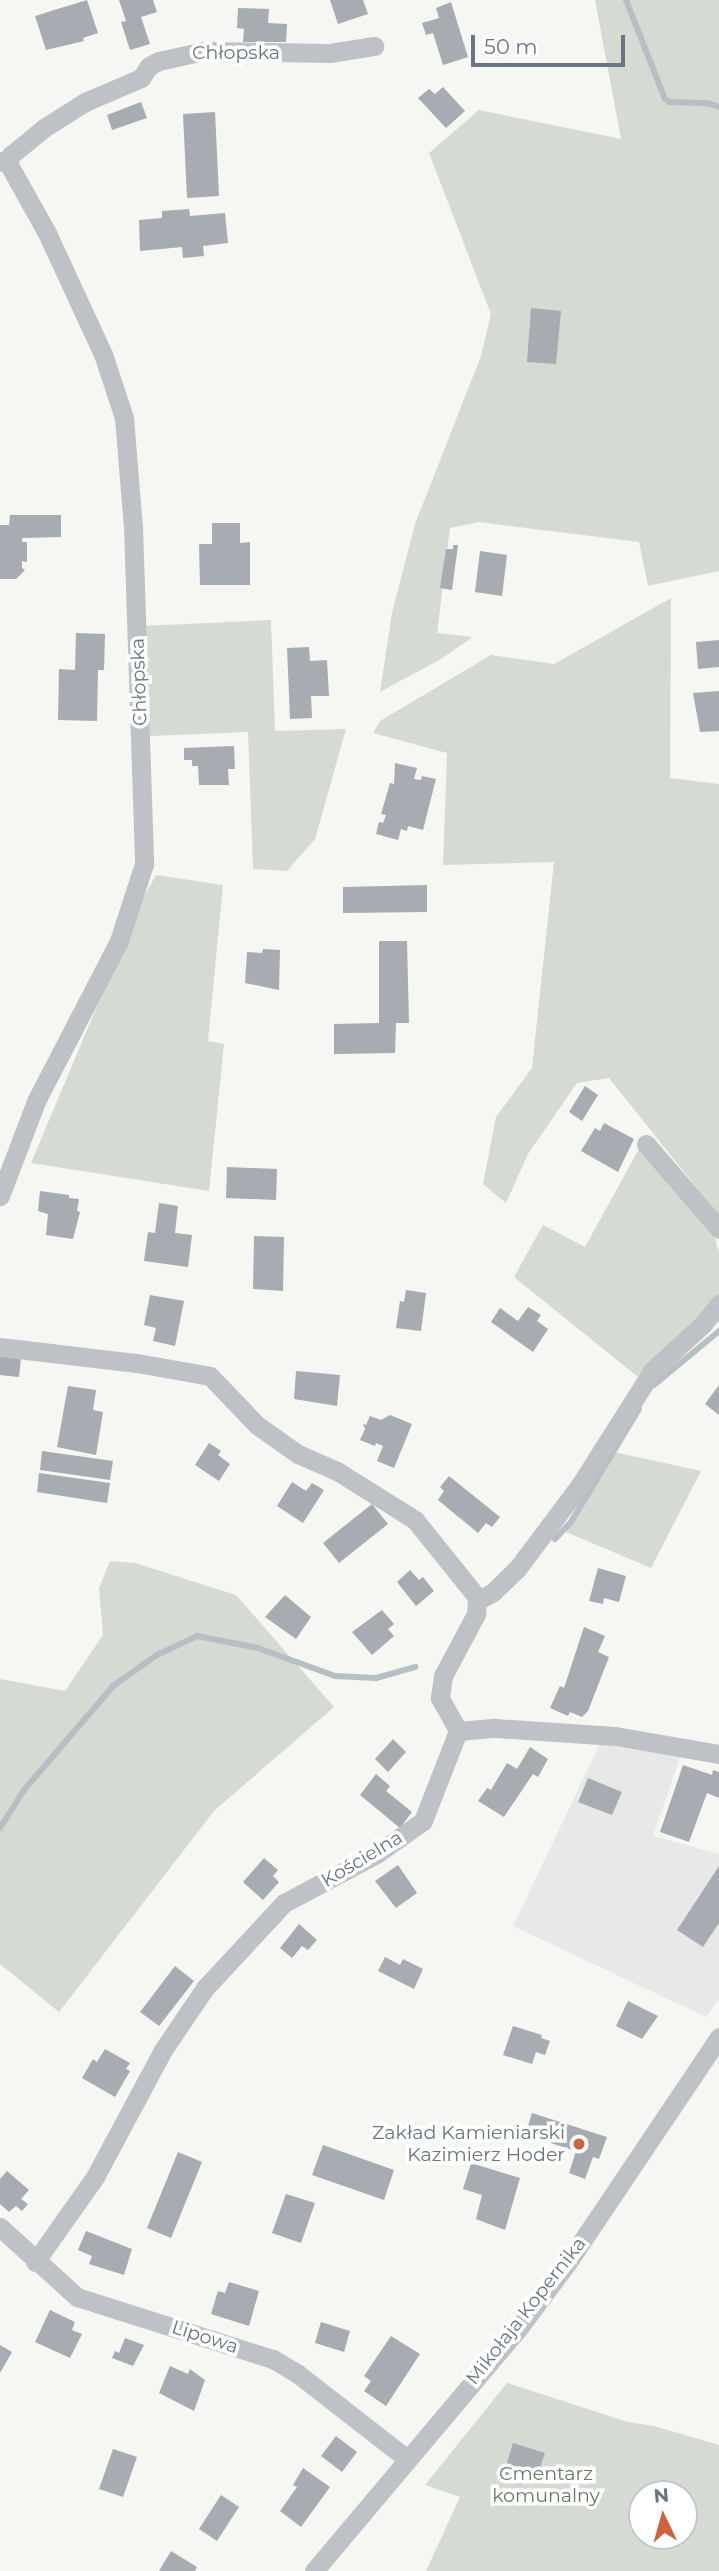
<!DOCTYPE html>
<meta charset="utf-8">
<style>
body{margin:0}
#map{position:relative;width:719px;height:2571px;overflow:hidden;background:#f6f6f3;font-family:Montserrat,sans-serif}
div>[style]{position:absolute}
.built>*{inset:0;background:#e7e8e7}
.green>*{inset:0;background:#d5dad3}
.stream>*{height:6px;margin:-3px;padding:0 3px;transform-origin:3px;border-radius:3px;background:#b6c0c4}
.building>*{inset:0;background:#a6acb2}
.minor>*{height:19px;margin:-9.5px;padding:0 9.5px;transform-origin:9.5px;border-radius:9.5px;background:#bec1c5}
.dots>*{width:19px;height:19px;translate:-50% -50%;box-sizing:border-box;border:4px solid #fff;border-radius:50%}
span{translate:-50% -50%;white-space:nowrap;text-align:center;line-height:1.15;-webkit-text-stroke:7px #fff;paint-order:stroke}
.street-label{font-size:19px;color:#697581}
.poi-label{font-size:19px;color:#697581}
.right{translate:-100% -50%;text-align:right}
.park-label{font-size:19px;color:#6a7967}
.north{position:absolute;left:628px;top:2480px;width:70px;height:70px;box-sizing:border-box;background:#fff;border:2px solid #c3c8cd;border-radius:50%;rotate:355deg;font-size:19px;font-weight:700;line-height:28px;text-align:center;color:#697581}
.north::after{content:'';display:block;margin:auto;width:24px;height:32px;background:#ce623c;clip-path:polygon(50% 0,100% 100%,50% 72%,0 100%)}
.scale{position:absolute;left:471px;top:35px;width:154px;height:32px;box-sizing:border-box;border:4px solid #697581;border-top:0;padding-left:9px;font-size:21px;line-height:24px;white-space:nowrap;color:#697581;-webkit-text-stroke:5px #fff;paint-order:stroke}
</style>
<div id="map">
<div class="built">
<div style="clip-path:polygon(600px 1744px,680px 1757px,653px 1836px,719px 1854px,719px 1999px,706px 2017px,513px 1926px)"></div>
</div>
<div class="green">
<div style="clip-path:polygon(595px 0,719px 0,719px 571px,648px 586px,639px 542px,479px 522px,450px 528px,437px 633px,473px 637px,441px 659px,380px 692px,392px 613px,415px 524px,481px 356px,491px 314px,429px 153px,479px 110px,621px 139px)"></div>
<div style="clip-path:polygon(671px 598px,670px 778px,719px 784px,719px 1216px,609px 1078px,577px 1083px,528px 1154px,506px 1203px,483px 1184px,496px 1117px,532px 1068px,554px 862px,443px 865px,447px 753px,373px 733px,380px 721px,491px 655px,554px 664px)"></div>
<div style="clip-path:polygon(271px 620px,275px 731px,346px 729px,315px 839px,287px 871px,253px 869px,248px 732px,150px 736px,143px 626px)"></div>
<div style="clip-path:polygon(156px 875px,223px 885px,208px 1041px,224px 1044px,209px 1191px,31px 1163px,140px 904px)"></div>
<div style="clip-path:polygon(639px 1149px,713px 1232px,719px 1253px,719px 1298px,638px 1377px,514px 1277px,543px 1225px,585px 1247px)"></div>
<div style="clip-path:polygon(614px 1452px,701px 1471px,651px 1568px,566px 1532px)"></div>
<div style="clip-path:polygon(110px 1561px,135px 1563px,236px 1595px,334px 1707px,214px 1811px,59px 2012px,0 1964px,0 1679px,65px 1691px,103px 1635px,99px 1588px)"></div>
<div style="clip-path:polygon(evenodd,507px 2383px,628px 2422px,654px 2426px,719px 2445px,719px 2571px,426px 2571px,460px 2497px,425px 2485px,507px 2383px,642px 2494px,684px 2494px,684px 2536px,642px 2536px,642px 2494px)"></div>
</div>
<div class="stream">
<div style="left:626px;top:0;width:106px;rotate:68.5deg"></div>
<div style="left:665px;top:99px;width:6px;rotate:31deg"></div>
<div style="left:670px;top:102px;width:37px;rotate:2deg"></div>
<div style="left:707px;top:103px;width:13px;rotate:18deg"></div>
<div style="left:654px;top:1385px;width:85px;rotate:-39.7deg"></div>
<div style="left:555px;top:1539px;width:23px;rotate:-47deg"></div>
<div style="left:571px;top:1522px;width:132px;rotate:-59deg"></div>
<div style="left:0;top:1828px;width:45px;rotate:-57.7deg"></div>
<div style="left:24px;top:1790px;width:137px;rotate:-49.4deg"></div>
<div style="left:113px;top:1686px;width:54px;rotate:-35.2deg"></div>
<div style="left:157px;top:1655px;width:44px;rotate:-25.4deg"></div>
<div style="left:197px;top:1636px;width:62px;rotate:11.1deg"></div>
<div style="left:258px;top:1648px;width:82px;rotate:20deg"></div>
<div style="left:335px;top:1676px;width:41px;rotate:2.8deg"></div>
<div style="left:376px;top:1678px;width:41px;rotate:-15.8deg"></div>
</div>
<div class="building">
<div style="clip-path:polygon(87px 0,98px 33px,83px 38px,84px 41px,46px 50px,35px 16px)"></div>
<div style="clip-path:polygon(119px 0,153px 0,157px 12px,141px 17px,150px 44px,130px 50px,121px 22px,126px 21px)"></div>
<div style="clip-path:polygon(330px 0,363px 0,368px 14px,338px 24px)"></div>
<div style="clip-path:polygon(451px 2px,468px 57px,443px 65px,433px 33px,426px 35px,422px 23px,439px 18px,436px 8px)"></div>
<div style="clip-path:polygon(238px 8px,269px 9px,268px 23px,287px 24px,286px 42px,243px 42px,244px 29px,237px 28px)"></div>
<div style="clip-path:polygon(443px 87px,465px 111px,446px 128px,418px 98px,429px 89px,435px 94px)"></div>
<div style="clip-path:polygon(141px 102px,147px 118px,112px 130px,107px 115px)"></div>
<div style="clip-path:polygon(215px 112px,219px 196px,187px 198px,183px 114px)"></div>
<div style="clip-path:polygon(189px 209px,190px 216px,225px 213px,228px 243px,203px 246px,204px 256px,183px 258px,182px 247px,140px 251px,139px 220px,162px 218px,162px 211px)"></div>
<div style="clip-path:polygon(531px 308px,561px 311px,556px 364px,527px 362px)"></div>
<div style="clip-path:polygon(10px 515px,61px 515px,61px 537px,22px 538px,22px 542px,27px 542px,27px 562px,22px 561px,22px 568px,25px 570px,16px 579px,0 579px,0 525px,9px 525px)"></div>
<div style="clip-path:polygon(212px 523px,240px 523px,240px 543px,250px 542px,250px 585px,200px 585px,199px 544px,212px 544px)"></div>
<div style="clip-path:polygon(453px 545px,458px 545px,452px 590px,440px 588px,446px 549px,453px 549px)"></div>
<div style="clip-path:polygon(480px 551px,507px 555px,502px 596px,475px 592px)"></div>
<div style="clip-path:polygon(76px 633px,105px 634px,104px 670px,98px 670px,97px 721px,58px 720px,59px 669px,75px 670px)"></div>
<div style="clip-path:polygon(719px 640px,719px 667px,698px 669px,696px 642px)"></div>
<div style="clip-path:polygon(309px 647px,310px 661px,327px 660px,329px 696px,311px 696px,312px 718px,290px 719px,287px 648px)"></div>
<div style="clip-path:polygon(719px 691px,719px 731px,700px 732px,693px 693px)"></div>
<div style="clip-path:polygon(234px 746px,235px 769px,228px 769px,229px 785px,199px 785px,198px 766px,192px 766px,192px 760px,184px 760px,184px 748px)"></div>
<div style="clip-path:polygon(395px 763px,417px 768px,414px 779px,421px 780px,422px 776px,436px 779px,423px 830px,408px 826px,407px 831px,401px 829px,398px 840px,376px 834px,379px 822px,383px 823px,386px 815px,381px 814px,390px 783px,394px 784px)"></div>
<div style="clip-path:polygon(427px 885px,427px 912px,343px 913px,343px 887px)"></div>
<div style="clip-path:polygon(379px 941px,407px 941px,409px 1023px,396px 1023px,395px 1053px,334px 1054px,334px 1024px,379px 1023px)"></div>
<div style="clip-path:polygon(263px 949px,280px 950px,279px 990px,245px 983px,247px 952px,262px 953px)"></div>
<div style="clip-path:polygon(585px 1086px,598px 1095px,582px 1121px,569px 1112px)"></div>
<div style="clip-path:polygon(604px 1123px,634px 1139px,618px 1172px,581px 1151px,595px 1128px,600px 1131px)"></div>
<div style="clip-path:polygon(227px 1167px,277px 1169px,276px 1200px,226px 1198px)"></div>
<div style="clip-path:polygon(40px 1191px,69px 1195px,69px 1198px,79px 1199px,77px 1211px,80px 1212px,73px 1239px,46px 1235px,48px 1214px,38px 1211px)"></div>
<div style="clip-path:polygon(159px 1203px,178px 1206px,175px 1233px,192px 1235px,188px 1267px,144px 1261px,148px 1232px,155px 1233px)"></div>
<div style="clip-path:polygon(254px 1236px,284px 1237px,283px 1291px,253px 1289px)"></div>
<div style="clip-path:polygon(406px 1290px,426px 1293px,421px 1331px,396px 1328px,400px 1301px,404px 1302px)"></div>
<div style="clip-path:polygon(150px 1295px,184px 1301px,175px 1346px,153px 1341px,156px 1328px,144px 1325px)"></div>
<div style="clip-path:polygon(528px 1307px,541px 1315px,537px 1321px,548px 1329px,533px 1352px,491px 1322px,500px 1308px,518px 1321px)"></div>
<div style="clip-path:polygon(0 1356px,21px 1358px,19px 1377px,0 1375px)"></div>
<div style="clip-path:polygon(296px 1371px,340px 1375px,337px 1406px,294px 1399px)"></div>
<div style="clip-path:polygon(719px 1385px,719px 1415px,705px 1404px)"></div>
<div style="clip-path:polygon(68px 1386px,96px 1390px,93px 1410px,103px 1412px,96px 1455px,57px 1447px)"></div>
<div style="clip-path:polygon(390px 1415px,412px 1424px,394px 1468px,377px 1461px,383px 1446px,376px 1443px,375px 1446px,360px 1440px,365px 1429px,363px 1424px,366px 1425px,370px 1416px,381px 1420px)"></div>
<div style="clip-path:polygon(209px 1443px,221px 1451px,218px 1455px,230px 1464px,219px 1481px,195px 1465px)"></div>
<div style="clip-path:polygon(42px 1451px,113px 1461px,110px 1480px,40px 1470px)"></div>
<div style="clip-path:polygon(39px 1473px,110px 1483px,107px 1503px,37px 1492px)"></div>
<div style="clip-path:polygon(449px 1476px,500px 1517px,492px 1527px,486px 1523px,478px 1533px,438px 1500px,444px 1491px,440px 1487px)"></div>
<div style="clip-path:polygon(292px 1482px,306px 1491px,312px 1483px,324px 1490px,303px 1523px,277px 1506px)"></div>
<div style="clip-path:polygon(372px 1504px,388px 1524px,339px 1563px,323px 1543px)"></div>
<div style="clip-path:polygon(598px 1568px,626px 1576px,619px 1602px,604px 1598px,603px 1604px,589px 1601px)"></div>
<div style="clip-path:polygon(410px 1570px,419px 1580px,423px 1577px,434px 1591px,416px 1606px,397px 1582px)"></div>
<div style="clip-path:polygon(285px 1595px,311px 1617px,296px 1639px,265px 1617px)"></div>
<div style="clip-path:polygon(382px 1610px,394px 1624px,388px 1629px,394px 1636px,372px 1655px,352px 1632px)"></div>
<div style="clip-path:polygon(584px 1627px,605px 1636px,598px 1652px,609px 1657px,588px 1711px,582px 1717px,570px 1712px,568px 1716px,550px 1708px,560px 1686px,564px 1688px)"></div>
<div style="clip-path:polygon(393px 1739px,406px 1752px,388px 1772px,375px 1759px)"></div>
<div style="clip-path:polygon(530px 1747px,548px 1759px,538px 1777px,533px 1774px,504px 1817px,478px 1801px,487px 1788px,491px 1790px,507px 1763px,517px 1769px)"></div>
<div style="clip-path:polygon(683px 1765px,712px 1775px,713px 1770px,719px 1772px,719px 1798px,707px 1793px,689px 1842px,660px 1832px)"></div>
<div style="clip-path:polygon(376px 1774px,390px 1786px,386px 1791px,412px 1812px,400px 1828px,360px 1795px)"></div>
<div style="clip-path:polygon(588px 1778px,622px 1792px,612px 1815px,578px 1802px)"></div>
<div style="clip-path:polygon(264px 1858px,278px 1870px,273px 1876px,279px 1882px,263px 1900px,243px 1882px)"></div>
<div style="clip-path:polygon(398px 1865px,417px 1893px,396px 1908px,375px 1881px)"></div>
<div style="clip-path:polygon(719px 1866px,719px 1923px,703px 1947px,677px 1930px)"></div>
<div style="clip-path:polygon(299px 1924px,317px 1940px,308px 1950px,302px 1946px,292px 1958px,280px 1948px)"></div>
<div style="clip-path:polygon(385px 1957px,400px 1965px,403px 1959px,423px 1969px,414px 1989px,378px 1971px)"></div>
<div style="clip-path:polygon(175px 1966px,194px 1981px,159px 2026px,140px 2012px)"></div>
<div style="clip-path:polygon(628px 2001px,658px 2016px,642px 2039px,616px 2026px)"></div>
<div style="clip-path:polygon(513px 2026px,542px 2035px,541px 2038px,550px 2041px,545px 2055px,536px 2052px,532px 2064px,503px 2055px)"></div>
<div style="clip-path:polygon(105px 2049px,130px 2063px,126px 2069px,130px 2071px,115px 2097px,82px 2078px,93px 2059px,97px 2062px)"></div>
<div style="clip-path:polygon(532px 2113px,607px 2137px,599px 2159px,593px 2157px,585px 2179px,569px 2173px,576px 2151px,525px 2135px)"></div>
<div style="clip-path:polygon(323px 2145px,394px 2170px,384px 2200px,312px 2175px)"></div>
<div style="clip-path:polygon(178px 2152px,202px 2162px,171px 2238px,147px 2228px)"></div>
<div style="clip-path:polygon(471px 2163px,520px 2178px,505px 2230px,476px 2219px,482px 2195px,463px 2189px)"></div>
<div style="clip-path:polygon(7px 2171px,29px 2190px,21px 2199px,28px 2204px,22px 2211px,16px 2206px,9px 2212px,0 2204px,0 2179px)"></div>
<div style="clip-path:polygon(286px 2194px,315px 2203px,301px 2243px,272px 2233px)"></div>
<div style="clip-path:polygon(86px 2231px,132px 2249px,124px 2275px,89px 2264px,92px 2256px,78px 2250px)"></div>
<div style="clip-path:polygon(229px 2282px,259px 2291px,249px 2326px,211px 2314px,218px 2291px,225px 2293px)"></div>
<div style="clip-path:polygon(50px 2310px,75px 2322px,72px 2330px,82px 2334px,70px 2358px,35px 2342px)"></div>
<div style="clip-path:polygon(321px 2322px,350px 2331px,344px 2352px,315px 2343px)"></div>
<div style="clip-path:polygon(391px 2336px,420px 2354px,386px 2406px,364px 2391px,371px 2381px,364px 2376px)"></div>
<div style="clip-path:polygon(125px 2338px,144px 2345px,133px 2366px,112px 2358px,115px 2351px,119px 2353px)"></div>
<div style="clip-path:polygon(0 2345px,12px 2352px,0 2373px)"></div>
<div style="clip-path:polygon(170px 2366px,188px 2374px,190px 2369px,205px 2380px,194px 2411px,159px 2393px)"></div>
<div style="clip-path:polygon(336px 2436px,357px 2452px,342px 2472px,321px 2456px)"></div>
<div style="clip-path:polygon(513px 2443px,545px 2453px,537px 2476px,525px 2473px,521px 2485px,502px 2479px)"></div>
<div style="clip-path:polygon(113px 2449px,137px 2457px,123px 2497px,99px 2489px)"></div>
<div style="clip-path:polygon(303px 2468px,330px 2487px,301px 2527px,280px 2511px,297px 2487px,293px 2485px)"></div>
<div style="clip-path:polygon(221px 2495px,239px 2507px,217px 2541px,199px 2529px)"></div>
<div style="clip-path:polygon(171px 2551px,197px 2567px,195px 2571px,159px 2571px)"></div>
</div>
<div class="minor">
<div style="left:0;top:161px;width:8px;rotate:14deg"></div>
<div style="left:8px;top:163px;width:80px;rotate:60.9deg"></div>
<div style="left:47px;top:233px;width:133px;rotate:65.2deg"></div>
<div style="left:103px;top:354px;width:67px;rotate:71.8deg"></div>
<div style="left:124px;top:418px;width:109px;rotate:85.3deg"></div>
<div style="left:133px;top:527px;width:337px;rotate:88.1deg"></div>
<div style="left:144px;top:864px;width:81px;rotate:108deg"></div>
<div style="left:119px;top:941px;width:178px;rotate:117.4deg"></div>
<div style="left:37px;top:1099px;width:104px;rotate:110.9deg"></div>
<div style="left:8px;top:163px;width:9px;rotate:-69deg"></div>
<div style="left:11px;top:155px;width:43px;rotate:-39.3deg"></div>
<div style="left:44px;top:128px;width:49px;rotate:-32.4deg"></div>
<div style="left:85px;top:102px;width:61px;rotate:-23.2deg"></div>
<div style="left:141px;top:78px;width:14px;rotate:-56deg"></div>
<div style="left:149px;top:66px;width:11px;rotate:-27deg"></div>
<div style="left:159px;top:61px;width:46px;rotate:-12.5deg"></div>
<div style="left:204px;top:51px;width:126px;rotate:0.9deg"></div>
<div style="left:330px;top:53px;width:45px;rotate:-9deg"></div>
<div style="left:646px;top:1144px;width:112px;rotate:49.3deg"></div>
<div style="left:0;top:1347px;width:138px;rotate:6.7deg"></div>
<div style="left:137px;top:1363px;width:74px;rotate:10.1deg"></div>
<div style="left:210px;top:1376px;width:68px;rotate:46.2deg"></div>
<div style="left:257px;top:1425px;width:50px;rotate:35.3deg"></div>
<div style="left:298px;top:1454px;width:43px;rotate:23.6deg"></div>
<div style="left:337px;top:1471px;width:92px;rotate:32.1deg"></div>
<div style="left:415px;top:1520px;width:99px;rotate:51.2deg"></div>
<div style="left:477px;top:1597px;width:17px;rotate:93deg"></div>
<div style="left:476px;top:1614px;width:70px;rotate:118deg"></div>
<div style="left:443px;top:1676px;width:22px;rotate:98deg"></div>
<div style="left:440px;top:1698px;width:38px;rotate:61deg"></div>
<div style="left:458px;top:1731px;width:97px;rotate:111.3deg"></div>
<div style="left:423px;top:1821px;width:55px;rotate:144.6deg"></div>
<div style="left:378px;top:1853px;width:106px;rotate:152deg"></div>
<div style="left:284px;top:1903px;width:116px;rotate:132.9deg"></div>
<div style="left:205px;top:1988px;width:75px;rotate:124.1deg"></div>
<div style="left:163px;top:2050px;width:144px;rotate:118.2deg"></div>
<div style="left:95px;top:2177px;width:104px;rotate:125.2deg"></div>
<div style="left:477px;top:1601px;width:18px;rotate:-29deg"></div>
<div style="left:493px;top:1592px;width:33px;rotate:-44deg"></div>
<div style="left:517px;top:1569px;width:105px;rotate:-53.1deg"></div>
<div style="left:580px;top:1485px;width:136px;rotate:-57.6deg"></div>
<div style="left:653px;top:1370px;width:68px;rotate:-42.6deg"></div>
<div style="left:703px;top:1324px;width:26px;rotate:-51deg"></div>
<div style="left:458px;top:1731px;width:37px;rotate:-5deg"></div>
<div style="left:495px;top:1728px;width:120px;rotate:3.8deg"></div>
<div style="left:615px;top:1736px;width:106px;rotate:9.8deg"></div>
<div style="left:0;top:2227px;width:104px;rotate:42.3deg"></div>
<div style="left:77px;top:2297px;width:206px;rotate:17.6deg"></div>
<div style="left:273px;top:2359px;width:29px;rotate:31deg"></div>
<div style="left:298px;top:2374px;width:138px;rotate:37.9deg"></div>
<div style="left:314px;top:2571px;width:317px;rotate:-49.9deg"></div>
<div style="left:518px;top:2329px;width:84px;rotate:-53.3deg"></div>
<div style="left:568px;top:2262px;width:271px;rotate:-56.1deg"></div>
</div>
<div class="dots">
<div style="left:579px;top:2144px;background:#ce623c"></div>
</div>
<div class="street-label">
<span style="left:236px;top:53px">Chłopska</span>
<span style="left:139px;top:682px;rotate:-92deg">Chłopska</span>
<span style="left:362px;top:1859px;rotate:-31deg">Kościelna</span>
<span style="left:526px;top:2311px;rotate:-52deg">Mikołaja Kopernika</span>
<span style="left:205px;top:2337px;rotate:18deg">Lipowa</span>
</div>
<div class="poi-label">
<span class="right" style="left:565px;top:2144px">Zakład Kamieniarski<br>Kazimierz Hoder</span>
</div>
<div class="park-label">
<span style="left:546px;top:2485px">Cmentarz<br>komunalny</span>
</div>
<div class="north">N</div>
<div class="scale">50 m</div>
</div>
